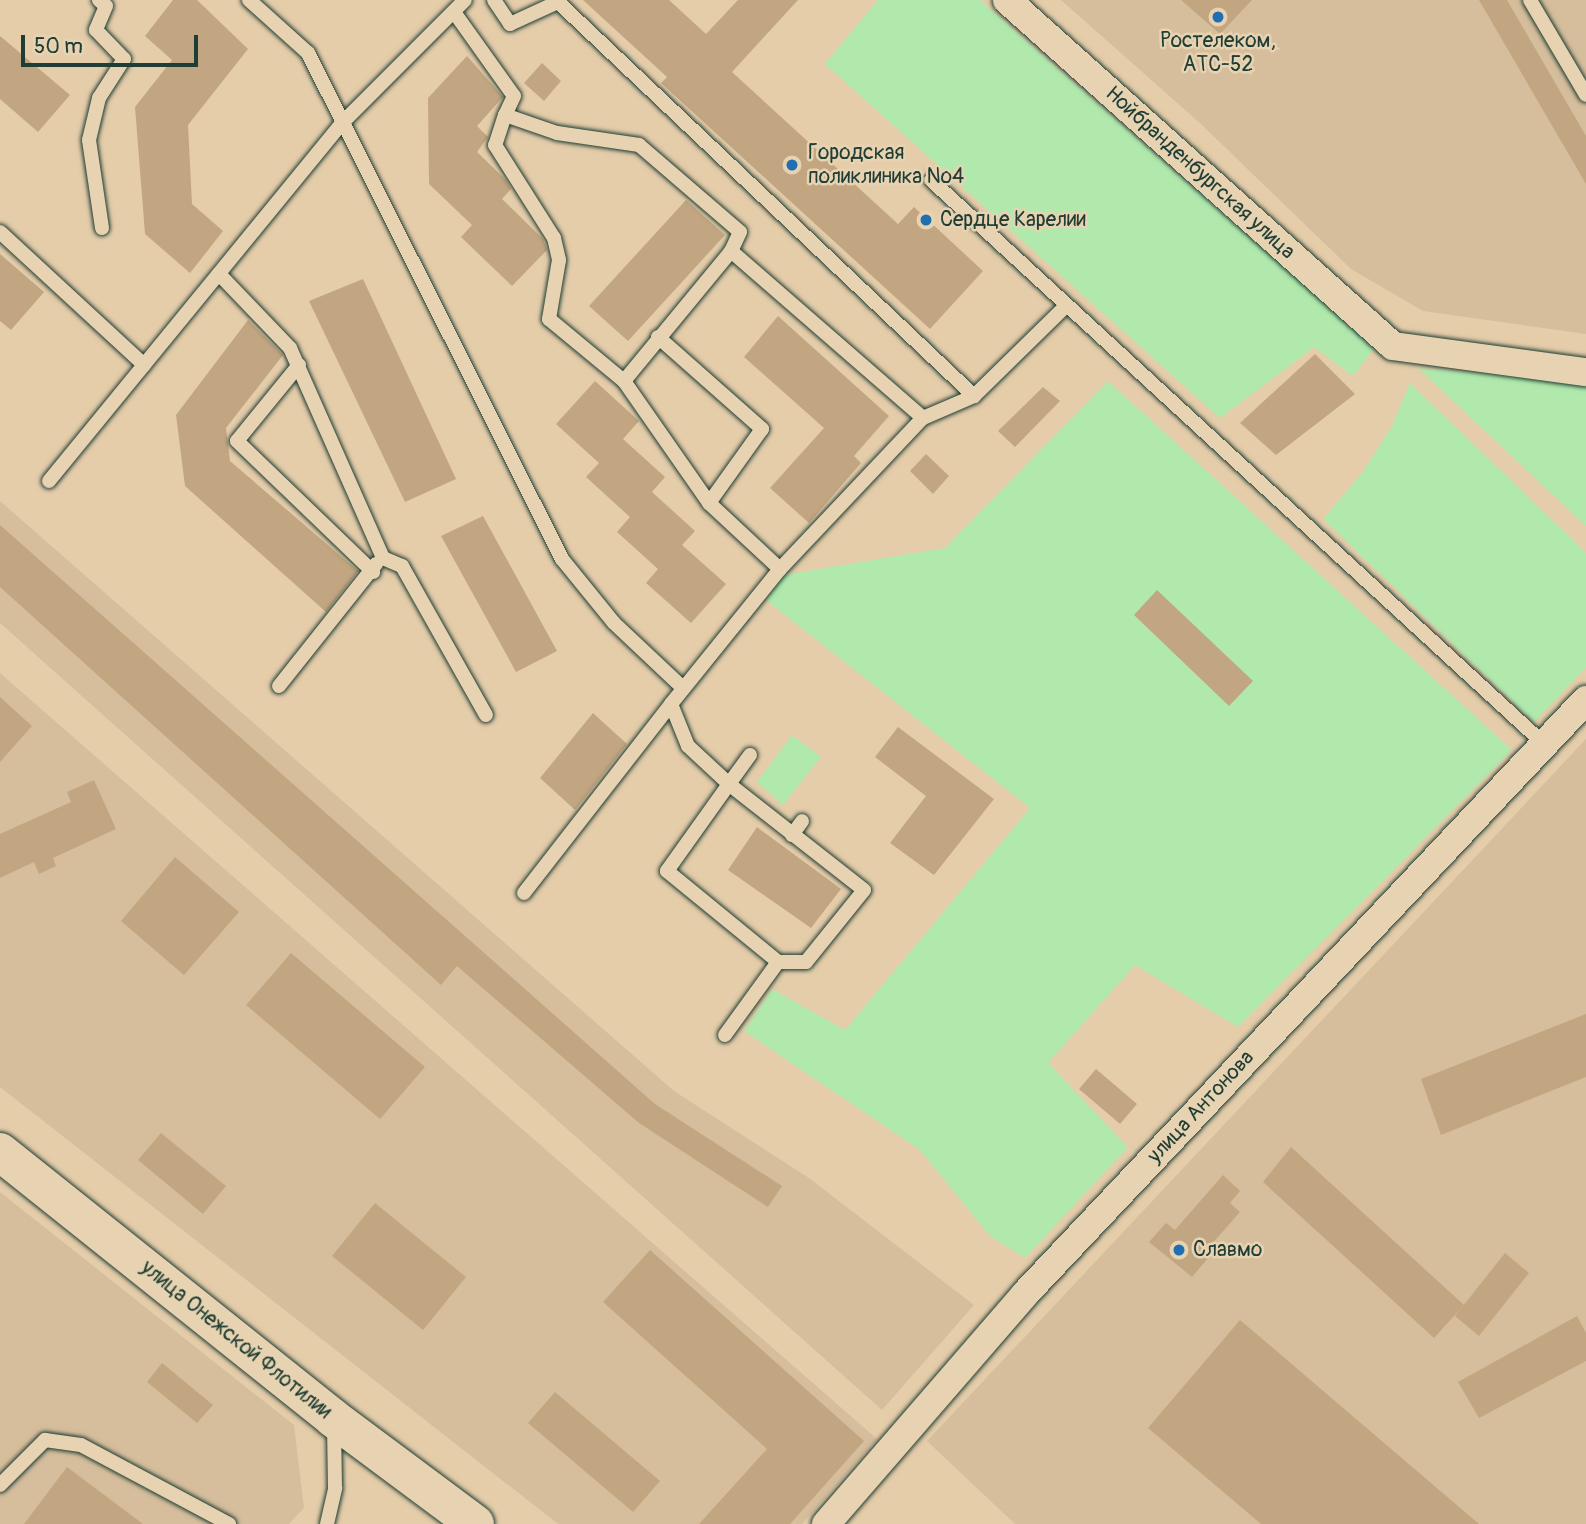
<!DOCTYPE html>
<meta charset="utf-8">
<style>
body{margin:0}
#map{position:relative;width:1586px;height:1524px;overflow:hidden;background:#e5cdaa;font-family:Pangolin,sans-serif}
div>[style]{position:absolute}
.built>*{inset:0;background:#d6be9c}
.green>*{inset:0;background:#b1e9ad}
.building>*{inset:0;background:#c2a681}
.roads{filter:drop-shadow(0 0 2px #1f3d34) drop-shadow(0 0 2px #1f3d34)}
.lane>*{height:14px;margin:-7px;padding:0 7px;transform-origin:7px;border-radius:7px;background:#e7d3b1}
.street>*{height:28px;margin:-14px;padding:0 14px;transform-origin:14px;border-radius:14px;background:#e7d3b1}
.secondary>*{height:38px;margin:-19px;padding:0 19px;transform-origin:19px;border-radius:19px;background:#e7d3b1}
.dots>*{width:19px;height:19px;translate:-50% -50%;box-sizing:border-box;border:4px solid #e7d3b1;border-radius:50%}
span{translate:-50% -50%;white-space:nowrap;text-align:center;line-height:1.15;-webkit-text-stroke:5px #e7d3b1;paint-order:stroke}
.poi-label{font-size:21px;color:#1f3d34}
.left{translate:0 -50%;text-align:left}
.street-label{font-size:21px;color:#1f3d34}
.scale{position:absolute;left:21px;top:35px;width:177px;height:32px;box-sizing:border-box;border:4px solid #1f3d34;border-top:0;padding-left:9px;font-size:21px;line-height:24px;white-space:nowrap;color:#1f3d34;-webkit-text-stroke:5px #e7d3b1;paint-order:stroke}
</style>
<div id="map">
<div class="built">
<div style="clip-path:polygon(1061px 0,1586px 0,1586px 334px,1423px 311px,1351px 269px,1202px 125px)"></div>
<div style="clip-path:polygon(0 501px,674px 1091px,809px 1178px,974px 1305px,882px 1410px,0 623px)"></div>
<div style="clip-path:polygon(0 673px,877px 1439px,802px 1524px,558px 1524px,0 1087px)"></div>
<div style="clip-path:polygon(1586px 739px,1586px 1524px,1015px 1524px,927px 1441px)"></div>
<div style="clip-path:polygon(0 1192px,294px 1425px,304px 1508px,289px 1524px,0 1524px)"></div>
</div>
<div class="green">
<div style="clip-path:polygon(878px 0,980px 0,1375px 347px,1353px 376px,1314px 347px,1220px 418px,825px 64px)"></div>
<div style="clip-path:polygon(1418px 368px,1586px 382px,1586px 526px)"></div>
<div style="clip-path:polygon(1108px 381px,1512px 750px,1238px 1027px,1135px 965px,1048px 1063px,1128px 1147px,1025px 1258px,990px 1236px,920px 1150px,744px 1031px,772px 989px,845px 1030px,1030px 808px,766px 600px,783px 575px,945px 548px)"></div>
<div style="clip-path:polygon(1410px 383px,1586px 553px,1586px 668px,1534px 722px,1323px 519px,1362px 473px,1392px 426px)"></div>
<div style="clip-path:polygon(792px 735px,821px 757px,783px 805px,757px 782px)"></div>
</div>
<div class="building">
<div style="clip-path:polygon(173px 0,197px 0,248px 49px,188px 125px,192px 204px,223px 231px,190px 273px,145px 234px,135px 107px,172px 60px,145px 36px)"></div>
<div style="clip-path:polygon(583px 0,669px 0,706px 34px,738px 0,798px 0,732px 72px,898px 224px,914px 207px,983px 271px,930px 329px,661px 83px,667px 77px)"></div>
<div style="clip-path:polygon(1181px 0,1252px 0,1220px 34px)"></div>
<div style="clip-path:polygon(1479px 0,1507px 0,1586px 136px,1586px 184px)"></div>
<div style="clip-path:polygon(0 36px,70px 95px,38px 132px,0 99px)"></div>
<div style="clip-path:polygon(467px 56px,503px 97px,477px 126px,488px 137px,477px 152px,506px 180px,511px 189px,502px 199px,543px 239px,547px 250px,512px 286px,461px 237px,472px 225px,429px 184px,428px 98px)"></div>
<div style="clip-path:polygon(542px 63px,561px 81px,544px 101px,524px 83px)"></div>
<div style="clip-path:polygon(686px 200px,725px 235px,628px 341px,589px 306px)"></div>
<div style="clip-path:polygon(0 254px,44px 292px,11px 330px,0 321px)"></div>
<div style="clip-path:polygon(363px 279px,456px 479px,405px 502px,309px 301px)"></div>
<div style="clip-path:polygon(778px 316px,889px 416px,854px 456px,861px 463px,809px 523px,770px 488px,824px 428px,744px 357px)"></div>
<div style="clip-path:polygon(248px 320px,283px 355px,226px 428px,230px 461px,358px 571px,326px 612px,185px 486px,176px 415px)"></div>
<div style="clip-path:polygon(1315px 354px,1355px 394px,1276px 455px,1240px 423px)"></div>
<div style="clip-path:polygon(595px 381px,639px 421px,623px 439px,665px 477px,652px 492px,695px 531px,682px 545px,726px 584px,691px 623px,646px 583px,658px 569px,617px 532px,630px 517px,586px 477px,599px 463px,556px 424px)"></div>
<div style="clip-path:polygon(1043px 387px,1060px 401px,1015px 447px,998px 431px)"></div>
<div style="clip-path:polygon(926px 454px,949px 476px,933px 494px,910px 471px)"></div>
<div style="clip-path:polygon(483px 516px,557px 651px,516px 672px,441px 536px)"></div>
<div style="clip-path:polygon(0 525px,655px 1104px,782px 1186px,768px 1207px,639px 1123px,457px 966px,441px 985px,0 587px)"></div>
<div style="clip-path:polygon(1157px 590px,1253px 681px,1229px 706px,1134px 615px)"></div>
<div style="clip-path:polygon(0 697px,32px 726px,0 762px)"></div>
<div style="clip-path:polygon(593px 713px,627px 744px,575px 810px,540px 778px)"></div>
<div style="clip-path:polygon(898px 727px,994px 799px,934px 875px,890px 843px,926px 796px,875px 757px)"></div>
<div style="clip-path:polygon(94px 780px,116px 829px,53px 858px,56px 866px,39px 874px,34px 862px,0 878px,0 834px,71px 802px,67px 792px)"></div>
<div style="clip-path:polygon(757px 827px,841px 889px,811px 928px,728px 870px)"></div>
<div style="clip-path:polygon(175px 857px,239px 912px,184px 975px,121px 921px)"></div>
<div style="clip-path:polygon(291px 953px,425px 1067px,380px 1119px,246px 1005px)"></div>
<div style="clip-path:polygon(1586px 1014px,1586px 1077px,1441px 1135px,1421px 1079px)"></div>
<div style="clip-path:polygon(1096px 1069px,1137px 1104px,1120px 1124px,1079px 1089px)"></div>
<div style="clip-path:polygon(161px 1133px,226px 1186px,203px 1214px,138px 1160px)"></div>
<div style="clip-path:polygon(1291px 1147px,1464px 1305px,1434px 1338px,1263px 1182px)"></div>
<div style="clip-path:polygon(1223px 1175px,1240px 1191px,1230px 1203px,1240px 1212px,1204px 1253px,1209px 1257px,1192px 1277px,1149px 1242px,1166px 1223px,1175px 1230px)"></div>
<div style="clip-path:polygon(375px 1203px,466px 1277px,423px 1330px,332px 1256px)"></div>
<div style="clip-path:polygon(650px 1250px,864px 1441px,790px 1524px,699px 1524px,767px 1449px,603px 1302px)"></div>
<div style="clip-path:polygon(1505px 1253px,1529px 1273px,1479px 1336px,1455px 1316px)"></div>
<div style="clip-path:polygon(1577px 1316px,1586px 1333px,1586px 1361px,1479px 1418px,1458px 1382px)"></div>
<div style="clip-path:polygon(1240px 1320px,1479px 1524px,1261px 1524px,1148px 1428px)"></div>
<div style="clip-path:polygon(162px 1363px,213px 1405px,197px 1423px,147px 1382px)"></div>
<div style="clip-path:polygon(555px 1392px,660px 1481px,633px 1512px,528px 1423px)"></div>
<div style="clip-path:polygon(67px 1467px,143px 1524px,24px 1524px)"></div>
</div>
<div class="roads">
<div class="lane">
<div style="left:99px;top:0;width:9px;rotate:41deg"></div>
<div style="left:106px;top:6px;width:26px;rotate:113deg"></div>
<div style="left:96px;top:30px;width:40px;rotate:46deg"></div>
<div style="left:124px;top:59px;width:46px;rotate:122.7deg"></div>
<div style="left:99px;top:98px;width:43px;rotate:103.4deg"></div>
<div style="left:89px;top:140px;width:89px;rotate:81.6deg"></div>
<div style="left:249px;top:0;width:79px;rotate:41.9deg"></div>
<div style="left:308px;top:53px;width:566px;rotate:63.34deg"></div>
<div style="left:562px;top:559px;width:82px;rotate:50.9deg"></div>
<div style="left:614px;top:623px;width:95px;rotate:43.3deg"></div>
<div style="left:494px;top:0;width:29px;rotate:56deg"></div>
<div style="left:510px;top:24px;width:53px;rotate:-24.6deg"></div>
<div style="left:558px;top:2px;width:573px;rotate:43.44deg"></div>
<div style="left:1530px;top:0;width:110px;rotate:59.5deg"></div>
<div style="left:454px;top:12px;width:103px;rotate:54.5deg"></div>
<div style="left:514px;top:96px;width:21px;rotate:115deg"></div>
<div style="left:505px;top:115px;width:55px;rotate:19.1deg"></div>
<div style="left:557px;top:133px;width:83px;rotate:8.3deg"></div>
<div style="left:639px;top:145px;width:133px;rotate:40.7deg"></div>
<div style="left:740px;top:232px;width:21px;rotate:115deg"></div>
<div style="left:505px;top:115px;width:32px;rotate:108deg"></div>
<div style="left:495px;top:145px;width:110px;rotate:57.6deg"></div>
<div style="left:554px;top:238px;width:23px;rotate:77deg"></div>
<div style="left:559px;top:260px;width:60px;rotate:99.6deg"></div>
<div style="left:549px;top:319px;width:97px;rotate:39.6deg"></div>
<div style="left:624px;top:381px;width:149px;rotate:55.1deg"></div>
<div style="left:709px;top:503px;width:97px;rotate:42.9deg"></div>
<div style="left:931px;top:180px;width:832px;rotate:42.61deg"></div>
<div style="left:0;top:232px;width:196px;rotate:42.7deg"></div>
<div style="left:219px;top:274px;width:103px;rotate:46.2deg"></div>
<div style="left:290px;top:348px;width:230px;rotate:66.1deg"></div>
<div style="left:383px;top:558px;width:21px;rotate:23deg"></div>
<div style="left:402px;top:566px;width:171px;rotate:60.6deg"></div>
<div style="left:658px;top:337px;width:139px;rotate:41.5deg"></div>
<div style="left:762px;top:429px;width:91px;rotate:125.6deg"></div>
<div style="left:299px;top:365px;width:98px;rotate:129.2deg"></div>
<div style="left:237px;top:441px;width:189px;rotate:43.9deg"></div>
<div style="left:624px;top:381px;width:168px;rotate:-50.5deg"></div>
<div style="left:731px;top:251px;width:254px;rotate:41deg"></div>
<div style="left:49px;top:481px;width:461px;rotate:-50.7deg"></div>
<div style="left:341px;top:124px;width:175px;rotate:-45deg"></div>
<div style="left:279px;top:686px;width:156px;rotate:-51.5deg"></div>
<div style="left:750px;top:755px;width:36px;rotate:126deg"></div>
<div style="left:729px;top:784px;width:107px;rotate:125.5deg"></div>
<div style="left:667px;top:871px;width:144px;rotate:39.3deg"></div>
<div style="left:778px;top:962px;width:28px"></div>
<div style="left:806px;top:962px;width:92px;rotate:-51.1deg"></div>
<div style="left:864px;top:890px;width:172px;rotate:-141.9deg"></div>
<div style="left:729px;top:784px;width:56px;rotate:-137.2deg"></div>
<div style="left:688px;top:746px;width:45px;rotate:-112deg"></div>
<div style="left:671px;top:704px;width:174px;rotate:-51.1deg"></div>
<div style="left:780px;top:569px;width:208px;rotate:-46.6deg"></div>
<div style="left:923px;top:418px;width:56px;rotate:-23.3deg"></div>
<div style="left:974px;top:396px;width:130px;rotate:-44.4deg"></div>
<div style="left:792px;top:835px;width:17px;rotate:-54deg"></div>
<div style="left:524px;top:893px;width:239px;rotate:-52.1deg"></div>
<div style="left:725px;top:1035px;width:90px;rotate:-54deg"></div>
<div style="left:0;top:1485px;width:64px;rotate:-45deg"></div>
<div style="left:45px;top:1440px;width:36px;rotate:8deg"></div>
<div style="left:81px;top:1445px;width:168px;rotate:28.1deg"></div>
<div style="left:327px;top:1524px;width:37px;rotate:-77deg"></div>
<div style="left:335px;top:1488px;width:62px;rotate:-90.9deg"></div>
</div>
<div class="street">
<div style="left:1007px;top:0;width:518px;rotate:41.87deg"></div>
<div style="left:1393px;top:346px;width:195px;rotate:7.7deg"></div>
<div style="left:826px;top:1524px;width:304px;rotate:-49.1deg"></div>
<div style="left:1025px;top:1294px;width:817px;rotate:-46.64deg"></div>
</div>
<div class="secondary">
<div style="left:0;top:1152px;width:426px;rotate:38.6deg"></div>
<div style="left:333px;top:1418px;width:177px;rotate:36.7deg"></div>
</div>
</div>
<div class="dots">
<div style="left:1218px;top:17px;background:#1f6fb2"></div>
<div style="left:792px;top:165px;background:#1f6fb2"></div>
<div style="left:926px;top:220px;background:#1f6fb2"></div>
<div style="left:1179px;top:1250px;background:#1f6fb2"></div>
</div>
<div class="poi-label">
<span style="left:1218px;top:53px">Ростелеком,<br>АТС-52</span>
<span class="left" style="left:808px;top:165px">Городская<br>поликлиника №4</span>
<span class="left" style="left:940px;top:220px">Сердце Карелии</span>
<span class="left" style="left:1193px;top:1250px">Славмо</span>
</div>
<div class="street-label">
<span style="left:1200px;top:173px;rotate:42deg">Нойбранденбургская улица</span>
<span style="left:1201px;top:1107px;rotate:-47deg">улица Антонова</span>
<span style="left:236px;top:1340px;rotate:39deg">улица Онежской Флотилии</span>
</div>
<div class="scale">50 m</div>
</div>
